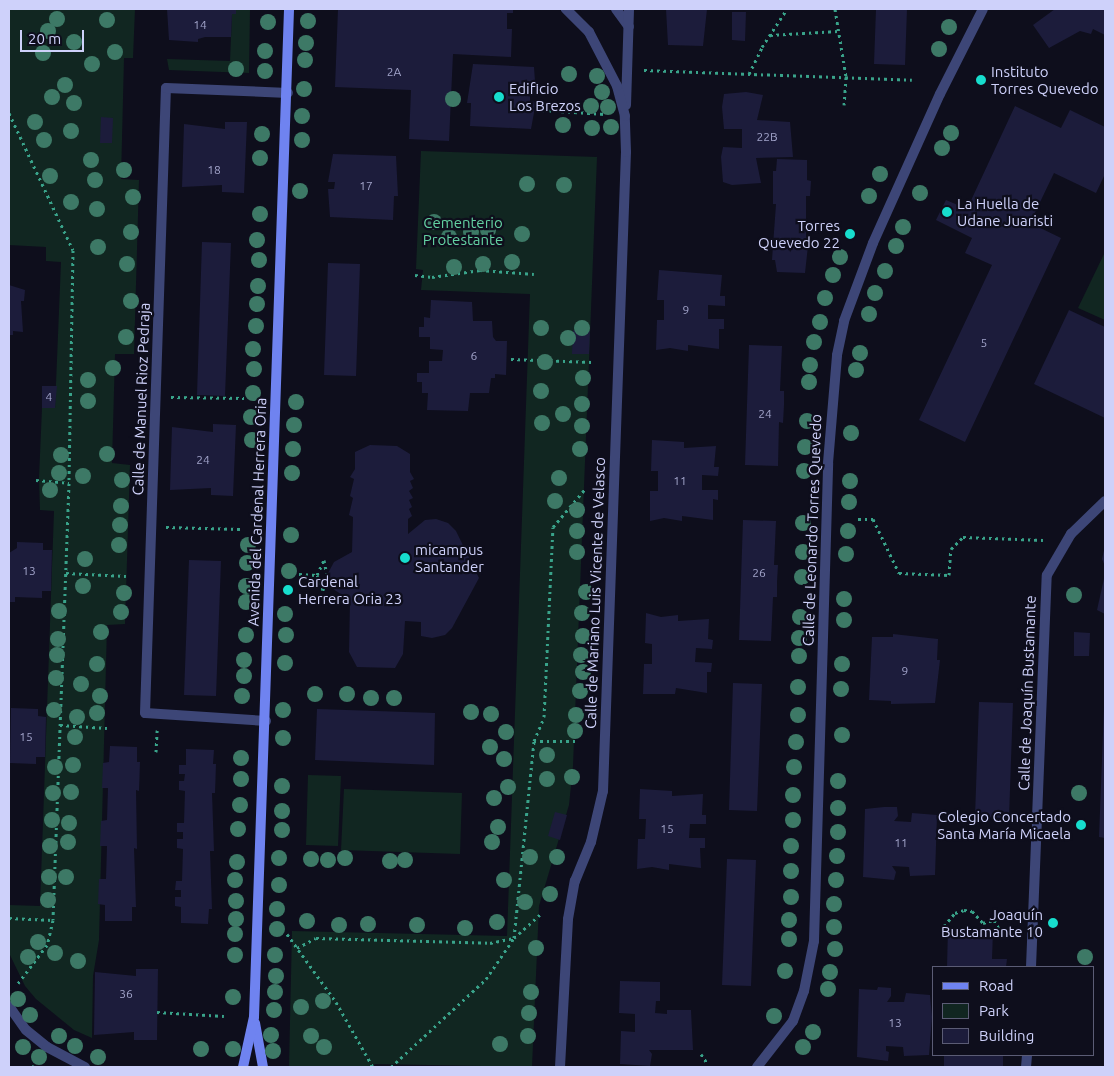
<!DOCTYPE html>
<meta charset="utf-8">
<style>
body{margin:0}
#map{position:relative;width:1114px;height:1076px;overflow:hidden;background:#0e0e1c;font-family:Ubuntu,sans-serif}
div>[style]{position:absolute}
.green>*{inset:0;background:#112621}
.building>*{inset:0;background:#1c1c3b}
.path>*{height:3px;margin-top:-1.5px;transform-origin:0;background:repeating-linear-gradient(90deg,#39a38a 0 2.5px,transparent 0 6.5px)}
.street>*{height:10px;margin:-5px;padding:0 5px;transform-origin:5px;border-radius:5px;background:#3d4677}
.secondary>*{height:10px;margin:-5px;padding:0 5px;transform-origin:5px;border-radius:5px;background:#6f83f0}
.trees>*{width:16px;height:16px;margin:-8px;border-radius:50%;background:#3d7966}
.dots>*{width:14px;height:14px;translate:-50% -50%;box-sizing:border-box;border:2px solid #0e0e1c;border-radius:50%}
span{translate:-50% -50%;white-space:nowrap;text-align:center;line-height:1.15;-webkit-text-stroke:4.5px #0e0e1c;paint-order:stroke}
.number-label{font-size:12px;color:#a2a4ca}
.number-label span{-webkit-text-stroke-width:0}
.poi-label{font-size:15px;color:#ced1fa}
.left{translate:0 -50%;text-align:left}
.right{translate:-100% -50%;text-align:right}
.park-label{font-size:15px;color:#63d1a2}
.street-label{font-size:15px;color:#ced1fa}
.frame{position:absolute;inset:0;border:10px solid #ced1fa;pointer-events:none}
.legend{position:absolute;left:932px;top:966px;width:162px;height:90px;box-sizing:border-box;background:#0e0e1c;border:1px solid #5b5c75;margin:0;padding:6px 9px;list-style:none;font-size:15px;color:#ced1fa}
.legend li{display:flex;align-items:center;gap:10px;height:25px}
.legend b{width:25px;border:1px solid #5b5c75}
.scale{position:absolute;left:20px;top:30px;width:64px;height:22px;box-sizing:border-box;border:2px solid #ced1fa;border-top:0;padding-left:6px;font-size:15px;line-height:18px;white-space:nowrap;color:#ced1fa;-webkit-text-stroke:4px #0e0e1c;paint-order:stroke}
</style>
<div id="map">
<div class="green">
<div style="clip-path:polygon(9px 9px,135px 9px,133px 58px,124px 58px,121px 179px,139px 180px,134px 354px,115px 354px,112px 463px,130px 465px,125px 624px,107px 625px,99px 940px,93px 976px,92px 1038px,74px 1030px,36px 999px,25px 986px,9px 953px,9px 905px,40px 906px,54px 511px,40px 510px,39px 478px,42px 408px,55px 408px,61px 262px,46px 261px,46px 247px,9px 245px)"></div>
<div style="clip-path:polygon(236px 9px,250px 9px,249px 73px,169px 70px,167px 59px,230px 61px,232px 14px,236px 14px)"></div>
<div style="clip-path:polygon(421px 151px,597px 157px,573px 766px,569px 805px,539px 906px,532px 1067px,375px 1064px,371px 1067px,289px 1067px,292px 931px,507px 936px,530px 294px,421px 290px,423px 270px,416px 269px)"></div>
<div style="clip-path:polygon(1105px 252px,1105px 320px,1078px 308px)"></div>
<div style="clip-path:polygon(308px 775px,341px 776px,338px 846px,306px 845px)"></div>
<div style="clip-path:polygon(344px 789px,462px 793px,460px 854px,341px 850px)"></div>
</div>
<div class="building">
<div style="clip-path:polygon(167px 9px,236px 9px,236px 14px,232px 14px,231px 37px,205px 37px,198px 39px,198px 42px,169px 40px)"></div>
<div style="clip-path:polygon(338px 9px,513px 9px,513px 13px,507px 13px,507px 29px,512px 29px,511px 57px,453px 54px,449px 141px,409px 139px,411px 90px,335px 87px)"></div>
<div style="clip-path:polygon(666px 9px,707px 9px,703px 46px,668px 45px)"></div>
<div style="clip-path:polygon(876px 9px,907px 9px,905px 65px,874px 64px)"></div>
<div style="clip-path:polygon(1055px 9px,1105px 9px,1105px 35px,1093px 29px,1091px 34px,1080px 31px,1049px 48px,1033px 25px)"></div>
<div style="clip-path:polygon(732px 12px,746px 12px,745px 41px,732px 40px)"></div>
<div style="clip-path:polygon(473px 64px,534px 67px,536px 95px,530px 95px,530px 101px,536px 102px,531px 129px,470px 126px,471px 103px,467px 103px)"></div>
<div style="clip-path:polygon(746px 92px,763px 95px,757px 120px,790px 122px,793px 157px,756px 158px,761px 183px,732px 185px,723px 182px,721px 157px,723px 147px,742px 148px,742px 129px,724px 129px,722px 107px,724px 94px)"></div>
<div style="clip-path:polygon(1015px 106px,1061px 128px,1070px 110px,1105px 127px,1105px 174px,1096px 193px,1054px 173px,1030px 223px,1061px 238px,965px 442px,919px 420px,992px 265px,965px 253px,972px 238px,936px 220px,946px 200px,967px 209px)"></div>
<div style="clip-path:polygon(101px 117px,113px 118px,112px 143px,100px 143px)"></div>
<div style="clip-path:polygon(225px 122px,247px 122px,244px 193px,222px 192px,222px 185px,182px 187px,184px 124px,225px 129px)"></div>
<div style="clip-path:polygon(333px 154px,396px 156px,398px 196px,394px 196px,393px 220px,330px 217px,328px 189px,334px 189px,335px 182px,328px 182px)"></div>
<div style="clip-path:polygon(777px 159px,807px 160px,807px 180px,811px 181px,810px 196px,806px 196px,806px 237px,809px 237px,805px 273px,777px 272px,775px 260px,772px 260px,776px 204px,773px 204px,773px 171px,776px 171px)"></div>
<div style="clip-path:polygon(202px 242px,231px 243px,225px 396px,197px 395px)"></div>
<div style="clip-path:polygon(328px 263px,360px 264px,356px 376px,324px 375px)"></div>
<div style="clip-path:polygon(659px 270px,722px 275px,720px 296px,725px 296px,725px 306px,708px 305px,708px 319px,724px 319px,724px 329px,719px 329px,719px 349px,688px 345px,688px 351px,670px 348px,656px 350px,657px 320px,664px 320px,664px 300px,657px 300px)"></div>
<div style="clip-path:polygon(9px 285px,25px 290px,24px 301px,21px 301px,23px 332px,13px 331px,13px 335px,9px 335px)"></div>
<div style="clip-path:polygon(431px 300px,472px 302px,473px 321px,492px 321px,493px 337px,496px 341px,507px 341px,506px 375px,495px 374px,495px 378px,491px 378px,489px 393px,470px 393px,468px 411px,427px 410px,428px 393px,422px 393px,422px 382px,417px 382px,417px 373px,429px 373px,429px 361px,442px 361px,443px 350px,430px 349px,430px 337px,419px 337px,419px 327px,424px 327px,424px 317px,430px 318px)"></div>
<div style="clip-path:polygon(1069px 310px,1105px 327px,1105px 418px,1034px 384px)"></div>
<div style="clip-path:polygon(573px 330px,590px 331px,589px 354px,572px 354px)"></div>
<div style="clip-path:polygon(749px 345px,782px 346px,780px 391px,784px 391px,784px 405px,783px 423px,779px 422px,778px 466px,745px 465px)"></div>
<div style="clip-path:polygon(42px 386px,57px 386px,55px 408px,42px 408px)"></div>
<div style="clip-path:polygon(213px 424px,236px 425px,233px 496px,211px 495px,211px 488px,170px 490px,172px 427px,213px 432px)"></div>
<div style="clip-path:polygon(652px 440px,684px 442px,684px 448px,716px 446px,714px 467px,719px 467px,718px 476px,702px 475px,702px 490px,718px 490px,718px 500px,713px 499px,713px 520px,682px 516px,682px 521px,664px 518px,650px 521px,650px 491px,658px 491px,658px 471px,651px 471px)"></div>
<div style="clip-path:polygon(370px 445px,397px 446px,410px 454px,410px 472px,414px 479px,410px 481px,413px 488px,409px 491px,413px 498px,409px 500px,412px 507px,409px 509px,412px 516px,408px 519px,408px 534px,425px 520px,436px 519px,448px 523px,456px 531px,479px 578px,452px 628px,445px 635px,432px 638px,421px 636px,421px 622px,405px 621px,403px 654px,395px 668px,357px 667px,349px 652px,350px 600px,333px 589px,327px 575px,334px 562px,352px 552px,353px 517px,349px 515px,353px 498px,350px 496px,354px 479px,350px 477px,355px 469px,355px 452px)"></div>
<div style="clip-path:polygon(743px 520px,776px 521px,774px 565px,778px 565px,777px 582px,777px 597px,773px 597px,771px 641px,739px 640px)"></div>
<div style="clip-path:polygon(17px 542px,43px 543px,43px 550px,52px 550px,51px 591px,42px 591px,42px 598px,15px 597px,15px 602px,9px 602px,9px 553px,17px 548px)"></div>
<div style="clip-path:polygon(1105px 546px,1105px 566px,1102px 559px)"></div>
<div style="clip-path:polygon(189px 560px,221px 561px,216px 696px,184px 695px)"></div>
<div style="clip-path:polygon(1105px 574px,1105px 614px,1097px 610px)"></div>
<div style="clip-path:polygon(646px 613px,661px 617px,678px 615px,678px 621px,709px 619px,708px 639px,713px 640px,712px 649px,696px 648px,695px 662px,712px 663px,711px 672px,707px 672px,707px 693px,676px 688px,675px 694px,643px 694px,644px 664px,652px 664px,652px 644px,645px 643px)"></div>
<div style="clip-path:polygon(1074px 632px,1090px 633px,1089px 656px,1074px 656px)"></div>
<div style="clip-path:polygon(893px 634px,938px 639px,937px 660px,940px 660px,935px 703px,891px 704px,891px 701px,869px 700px,872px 637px,893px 637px)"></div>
<div style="clip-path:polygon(733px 683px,762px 684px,757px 811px,729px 810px)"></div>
<div style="clip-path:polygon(979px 702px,1013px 703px,1009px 818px,975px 817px)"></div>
<div style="clip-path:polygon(1104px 707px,1105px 707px,1105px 838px,1099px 837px)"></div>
<div style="clip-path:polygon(11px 708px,38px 709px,38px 716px,46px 717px,45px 757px,36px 757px,36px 764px,10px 763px)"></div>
<div style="clip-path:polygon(317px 709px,435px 713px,434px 765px,315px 760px)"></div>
<div style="clip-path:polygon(110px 746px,137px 747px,137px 762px,140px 762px,139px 791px,136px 790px,137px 849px,134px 848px,136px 907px,132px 907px,132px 921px,105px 921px,105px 905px,98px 904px,99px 879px,106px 879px,107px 846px,100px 846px,101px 821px,107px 820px,108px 788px,102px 788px,103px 763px,109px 762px)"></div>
<div style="clip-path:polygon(186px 749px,214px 750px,213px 764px,216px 764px,215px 793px,212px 793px,214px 851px,210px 851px,212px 909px,209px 909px,208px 924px,181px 923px,181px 907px,175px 906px,175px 897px,181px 897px,181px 890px,175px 890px,176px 881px,182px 881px,183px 849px,177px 848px,177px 839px,183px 839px,183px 832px,177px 832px,177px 823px,184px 823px,185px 791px,179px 790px,179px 781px,184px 781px,185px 774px,179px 774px,179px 765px,186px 765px)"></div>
<div style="clip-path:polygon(640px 789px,672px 791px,672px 796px,703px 794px,702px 815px,706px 815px,706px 824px,690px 824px,689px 838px,705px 838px,705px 848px,700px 848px,701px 868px,669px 864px,669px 870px,652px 867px,637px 869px,638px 839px,645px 839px,646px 819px,639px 819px)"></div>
<div style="clip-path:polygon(884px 807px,897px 807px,898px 816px,894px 821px,911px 822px,912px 813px,937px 815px,935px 875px,910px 876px,909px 867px,892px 866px,896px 872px,894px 880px,863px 877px,865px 809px)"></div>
<div style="clip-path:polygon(555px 812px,567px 815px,560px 840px,548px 836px)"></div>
<div style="clip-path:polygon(727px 859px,756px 860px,751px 986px,722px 985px)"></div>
<div style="clip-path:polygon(948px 928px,993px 930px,992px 959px,1007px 959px,1006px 967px,947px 967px)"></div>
<div style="clip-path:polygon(136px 969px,158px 969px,157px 1040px,134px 1040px,134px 1032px,94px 1035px,95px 972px,136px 976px)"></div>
<div style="clip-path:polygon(620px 981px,660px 982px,660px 1001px,656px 1001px,655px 1013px,667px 1014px,667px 1010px,691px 1010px,693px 1050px,649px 1050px,652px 1054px,650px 1066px,620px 1064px,621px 1031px,635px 1032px,635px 1014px,619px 1013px)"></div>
<div style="clip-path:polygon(878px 987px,891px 988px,891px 996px,887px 1002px,904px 1002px,906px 993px,930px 995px,932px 1017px,929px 1055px,904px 1056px,903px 1047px,886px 1046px,886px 1051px,889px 1052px,888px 1061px,857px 1057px,859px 989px,877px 990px)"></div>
<div style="clip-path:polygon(944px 1055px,1003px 1055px,1003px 1067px,944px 1067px)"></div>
</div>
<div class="path">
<div style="left:835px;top:9px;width:69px;rotate:80.8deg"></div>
<div style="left:846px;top:77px;width:28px;rotate:94deg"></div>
<div style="left:770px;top:35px;width:68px;rotate:-3.4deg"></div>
<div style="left:644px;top:70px;width:268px;rotate:2.1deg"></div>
<div style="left:749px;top:74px;width:30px;rotate:-64deg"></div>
<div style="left:762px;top:47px;width:45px;rotate:-56.7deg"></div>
<div style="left:542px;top:110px;width:63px;rotate:3.6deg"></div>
<div style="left:9px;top:113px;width:151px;rotate:65deg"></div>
<div style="left:73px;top:250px;width:233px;rotate:91deg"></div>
<div style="left:69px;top:483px;width:437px;rotate:92.1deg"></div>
<div style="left:53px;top:920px;width:26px;rotate:103deg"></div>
<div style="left:47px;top:945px;width:51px;rotate:127.1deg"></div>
<div style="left:415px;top:275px;width:17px;rotate:7deg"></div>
<div style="left:432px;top:277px;width:49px;rotate:-8.3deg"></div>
<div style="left:480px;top:270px;width:54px;rotate:4.2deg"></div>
<div style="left:511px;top:359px;width:81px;rotate:2.1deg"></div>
<div style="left:171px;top:397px;width:73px;rotate:0.8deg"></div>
<div style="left:36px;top:480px;width:33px;rotate:5deg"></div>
<div style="left:858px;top:519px;width:15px"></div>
<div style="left:873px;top:519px;width:60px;rotate:64.3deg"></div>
<div style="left:899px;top:573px;width:50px;rotate:2.3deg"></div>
<div style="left:949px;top:575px;width:26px;rotate:-86deg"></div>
<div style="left:951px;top:549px;width:17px;rotate:-45deg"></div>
<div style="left:963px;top:537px;width:80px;rotate:2.1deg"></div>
<div style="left:166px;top:527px;width:74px;rotate:1.5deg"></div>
<div style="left:324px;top:560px;width:15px;rotate:79deg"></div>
<div style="left:327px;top:575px;width:16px;rotate:105deg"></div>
<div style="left:323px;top:590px;width:16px;rotate:-112deg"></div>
<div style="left:317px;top:575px;width:17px;rotate:-65deg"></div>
<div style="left:66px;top:573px;width:60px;rotate:2.9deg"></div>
<div style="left:299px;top:574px;width:18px;rotate:3deg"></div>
<div style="left:60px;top:725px;width:47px;rotate:3.7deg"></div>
<div style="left:534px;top:741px;width:43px"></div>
<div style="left:156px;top:752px;width:22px;rotate:-87deg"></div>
<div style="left:9px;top:918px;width:44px;rotate:2.6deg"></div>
<div style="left:944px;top:926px;width:17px;rotate:-50deg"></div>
<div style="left:955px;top:913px;width:9px;rotate:-18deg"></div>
<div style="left:964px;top:910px;width:8px;rotate:7deg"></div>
<div style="left:972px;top:911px;width:16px;rotate:47deg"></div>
<div style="left:983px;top:923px;width:11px;rotate:-15deg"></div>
<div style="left:994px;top:920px;width:14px;rotate:60deg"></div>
<div style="left:287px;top:934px;width:84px;rotate:54.2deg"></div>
<div style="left:336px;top:1002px;width:75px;rotate:60.4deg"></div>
<div style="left:297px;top:948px;width:21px;rotate:-28deg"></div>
<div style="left:316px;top:938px;width:174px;rotate:1.6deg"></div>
<div style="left:490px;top:943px;width:25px;rotate:-12deg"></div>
<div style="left:514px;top:938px;width:198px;rotate:-84.2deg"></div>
<div style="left:534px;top:741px;width:26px;rotate:-67deg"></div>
<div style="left:544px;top:717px;width:190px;rotate:-87.3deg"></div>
<div style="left:553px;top:527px;width:51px;rotate:-49.8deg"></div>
<div style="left:157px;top:1012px;width:67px;rotate:3.4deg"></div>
<div style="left:701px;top:1054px;width:11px;rotate:56deg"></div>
<div style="left:33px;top:1067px;width:2px;rotate:-63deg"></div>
<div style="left:391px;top:1067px;width:129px;rotate:-42.8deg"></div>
<div style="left:486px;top:979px;width:50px;rotate:-55.7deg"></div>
<div style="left:514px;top:938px;width:36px;rotate:-42deg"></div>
</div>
<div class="street">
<div style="left:616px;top:9px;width:22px;rotate:54deg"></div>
<div style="left:626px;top:105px;width:96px;rotate:-88.2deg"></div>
<div style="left:266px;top:721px;width:121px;rotate:-176.2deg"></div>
<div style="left:145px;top:713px;width:625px;rotate:-88.08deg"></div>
<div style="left:166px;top:88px;width:122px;rotate:2.3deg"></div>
<div style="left:1031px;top:967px;width:392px;rotate:-87.7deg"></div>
<div style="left:1047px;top:575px;width:48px;rotate:-59.7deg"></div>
<div style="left:1071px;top:534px;width:47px;rotate:-44.1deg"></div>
<div style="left:9px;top:1006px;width:29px;rotate:55deg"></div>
<div style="left:26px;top:1030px;width:27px;rotate:39deg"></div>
<div style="left:47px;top:1047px;width:43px;rotate:27.8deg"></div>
<div style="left:560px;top:1067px;width:148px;rotate:-86.9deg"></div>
<div style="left:568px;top:919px;width:39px;rotate:-80deg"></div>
<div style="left:575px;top:881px;width:42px;rotate:-67.7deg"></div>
<div style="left:591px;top:842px;width:52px;rotate:-76.8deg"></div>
<div style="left:603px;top:791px;width:639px;rotate:-87.94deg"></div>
<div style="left:626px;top:152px;width:36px;rotate:-92deg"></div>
<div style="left:625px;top:116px;width:31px;rotate:-105deg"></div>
<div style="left:617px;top:86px;width:61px;rotate:-117.4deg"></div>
<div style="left:589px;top:32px;width:33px;rotate:-135deg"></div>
<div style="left:757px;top:1067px;width:58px;rotate:-52deg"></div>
<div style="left:793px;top:1021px;width:32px;rotate:-70deg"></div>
<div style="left:804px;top:991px;width:51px;rotate:-78.7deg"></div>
<div style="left:814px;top:941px;width:478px;rotate:-88.3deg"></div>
<div style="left:828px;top:463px;width:108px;rotate:-85.2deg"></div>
<div style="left:837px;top:355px;width:35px;rotate:-78deg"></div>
<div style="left:844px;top:321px;width:83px;rotate:-69.6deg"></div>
<div style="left:873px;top:243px;width:163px;rotate:-65.8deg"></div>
<div style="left:940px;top:94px;width:95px;rotate:-63.2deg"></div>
<div style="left:1026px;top:1067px;width:12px;rotate:-85deg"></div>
</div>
<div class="secondary">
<div style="left:255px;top:1023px;width:45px;rotate:79.7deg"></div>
<div style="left:243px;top:1067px;width:51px;rotate:-77.6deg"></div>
<div style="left:254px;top:1017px;width:1009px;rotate:-88.01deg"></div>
</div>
<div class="trees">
<div style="left:57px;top:19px"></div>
<div style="left:107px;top:20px"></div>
<div style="left:308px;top:21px"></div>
<div style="left:268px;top:22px"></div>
<div style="left:949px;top:27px"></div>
<div style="left:48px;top:31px"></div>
<div style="left:74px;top:42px"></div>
<div style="left:306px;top:43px"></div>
<div style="left:939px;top:49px"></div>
<div style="left:265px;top:51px"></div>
<div style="left:115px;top:52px"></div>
<div style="left:43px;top:53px"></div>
<div style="left:305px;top:60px"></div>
<div style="left:92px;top:64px"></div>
<div style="left:236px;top:69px"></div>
<div style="left:265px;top:71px"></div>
<div style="left:569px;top:74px"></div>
<div style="left:597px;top:76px"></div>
<div style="left:65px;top:85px"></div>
<div style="left:304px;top:89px"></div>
<div style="left:602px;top:92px"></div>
<div style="left:52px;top:97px"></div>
<div style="left:453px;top:99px"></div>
<div style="left:74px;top:103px"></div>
<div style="left:591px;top:106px"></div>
<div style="left:608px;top:107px"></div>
<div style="left:302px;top:116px"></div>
<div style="left:35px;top:122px"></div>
<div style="left:563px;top:125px"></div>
<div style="left:611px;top:127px"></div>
<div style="left:592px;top:128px"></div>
<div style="left:71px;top:131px"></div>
<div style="left:951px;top:133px"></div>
<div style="left:262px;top:134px"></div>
<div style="left:44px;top:140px"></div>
<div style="left:302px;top:140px"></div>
<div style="left:942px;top:148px"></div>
<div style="left:260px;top:158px"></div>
<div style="left:91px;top:160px"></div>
<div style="left:124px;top:170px"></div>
<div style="left:880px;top:174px"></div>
<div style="left:50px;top:176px"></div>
<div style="left:95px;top:180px"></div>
<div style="left:527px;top:184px"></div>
<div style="left:564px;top:185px"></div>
<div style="left:300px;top:191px"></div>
<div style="left:920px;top:193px"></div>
<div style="left:869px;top:196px"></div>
<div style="left:133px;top:197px"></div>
<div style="left:71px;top:202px"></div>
<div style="left:97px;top:209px"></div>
<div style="left:260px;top:214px"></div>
<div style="left:434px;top:222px"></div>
<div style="left:903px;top:227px"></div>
<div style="left:488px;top:230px"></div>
<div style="left:131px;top:232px"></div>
<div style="left:471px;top:232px"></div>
<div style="left:522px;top:234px"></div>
<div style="left:449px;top:237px"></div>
<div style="left:257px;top:240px"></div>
<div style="left:896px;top:246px"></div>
<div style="left:98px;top:247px"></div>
<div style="left:840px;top:257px"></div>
<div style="left:259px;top:260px"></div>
<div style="left:512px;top:262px"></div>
<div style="left:127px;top:264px"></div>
<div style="left:483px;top:264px"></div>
<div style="left:454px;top:267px"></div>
<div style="left:885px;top:271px"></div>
<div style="left:833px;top:275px"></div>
<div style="left:258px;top:286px"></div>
<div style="left:875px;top:293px"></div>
<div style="left:825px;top:298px"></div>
<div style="left:131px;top:301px"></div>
<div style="left:257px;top:304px"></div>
<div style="left:869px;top:314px"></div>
<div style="left:820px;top:322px"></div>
<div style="left:256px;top:326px"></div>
<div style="left:541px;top:328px"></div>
<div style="left:582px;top:328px"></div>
<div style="left:126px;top:337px"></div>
<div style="left:568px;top:338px"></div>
<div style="left:814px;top:342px"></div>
<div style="left:253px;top:349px"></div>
<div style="left:860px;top:353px"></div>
<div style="left:545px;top:362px"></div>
<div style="left:810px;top:365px"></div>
<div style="left:113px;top:368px"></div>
<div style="left:254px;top:369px"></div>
<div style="left:856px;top:370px"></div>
<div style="left:583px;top:378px"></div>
<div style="left:88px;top:380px"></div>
<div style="left:809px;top:382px"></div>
<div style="left:541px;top:391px"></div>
<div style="left:253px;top:393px"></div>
<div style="left:88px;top:401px"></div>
<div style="left:296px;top:402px"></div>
<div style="left:582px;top:404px"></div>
<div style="left:563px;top:414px"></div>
<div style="left:251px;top:417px"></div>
<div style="left:807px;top:421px"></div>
<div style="left:542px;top:423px"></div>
<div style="left:294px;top:425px"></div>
<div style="left:582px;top:426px"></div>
<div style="left:851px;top:433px"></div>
<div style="left:252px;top:440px"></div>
<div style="left:805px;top:447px"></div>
<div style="left:293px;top:449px"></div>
<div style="left:580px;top:449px"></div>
<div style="left:107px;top:454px"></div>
<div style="left:61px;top:455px"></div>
<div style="left:804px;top:471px"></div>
<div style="left:59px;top:473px"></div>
<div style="left:292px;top:473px"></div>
<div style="left:83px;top:476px"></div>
<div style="left:559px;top:478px"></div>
<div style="left:122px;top:480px"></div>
<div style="left:850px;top:481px"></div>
<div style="left:50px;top:490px"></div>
<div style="left:555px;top:501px"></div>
<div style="left:849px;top:502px"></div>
<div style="left:121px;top:506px"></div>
<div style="left:577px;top:510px"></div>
<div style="left:803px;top:523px"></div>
<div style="left:120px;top:525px"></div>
<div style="left:577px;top:531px"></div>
<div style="left:848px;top:531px"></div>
<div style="left:291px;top:535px"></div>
<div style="left:119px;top:545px"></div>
<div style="left:248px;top:545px"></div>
<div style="left:577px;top:552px"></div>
<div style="left:803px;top:552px"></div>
<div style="left:846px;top:554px"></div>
<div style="left:85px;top:559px"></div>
<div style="left:247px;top:563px"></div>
<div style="left:289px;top:571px"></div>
<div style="left:802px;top:577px"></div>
<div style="left:83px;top:586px"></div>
<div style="left:246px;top:586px"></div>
<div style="left:586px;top:592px"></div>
<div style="left:124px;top:593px"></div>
<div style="left:1074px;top:595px"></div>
<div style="left:844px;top:599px"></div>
<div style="left:246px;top:602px"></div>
<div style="left:59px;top:611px"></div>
<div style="left:121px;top:612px"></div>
<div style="left:582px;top:613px"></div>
<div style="left:285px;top:614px"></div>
<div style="left:800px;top:617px"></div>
<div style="left:844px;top:620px"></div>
<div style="left:101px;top:632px"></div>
<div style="left:246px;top:635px"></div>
<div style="left:286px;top:635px"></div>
<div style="left:583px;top:636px"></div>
<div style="left:799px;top:638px"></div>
<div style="left:58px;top:639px"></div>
<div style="left:57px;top:655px"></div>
<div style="left:581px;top:655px"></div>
<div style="left:799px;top:656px"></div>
<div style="left:244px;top:660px"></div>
<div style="left:285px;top:663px"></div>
<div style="left:97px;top:664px"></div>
<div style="left:842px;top:664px"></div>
<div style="left:583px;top:672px"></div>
<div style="left:244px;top:676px"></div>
<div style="left:56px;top:678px"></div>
<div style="left:81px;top:684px"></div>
<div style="left:798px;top:687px"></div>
<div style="left:841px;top:689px"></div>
<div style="left:580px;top:691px"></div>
<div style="left:315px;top:694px"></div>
<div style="left:347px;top:694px"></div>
<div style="left:100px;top:696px"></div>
<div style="left:242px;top:696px"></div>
<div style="left:371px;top:698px"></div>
<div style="left:394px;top:698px"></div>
<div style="left:54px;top:710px"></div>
<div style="left:283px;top:710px"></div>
<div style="left:471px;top:712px"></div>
<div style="left:97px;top:713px"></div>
<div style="left:491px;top:714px"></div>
<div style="left:576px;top:715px"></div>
<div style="left:798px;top:715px"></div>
<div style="left:77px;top:717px"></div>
<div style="left:575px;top:731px"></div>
<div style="left:506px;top:732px"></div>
<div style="left:842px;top:735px"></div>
<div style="left:75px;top:737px"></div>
<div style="left:283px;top:738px"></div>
<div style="left:796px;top:742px"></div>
<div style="left:490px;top:747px"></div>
<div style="left:547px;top:755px"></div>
<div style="left:241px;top:758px"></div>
<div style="left:504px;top:759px"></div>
<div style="left:73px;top:765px"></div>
<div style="left:55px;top:767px"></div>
<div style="left:794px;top:767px"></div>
<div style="left:572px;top:777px"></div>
<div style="left:241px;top:779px"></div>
<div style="left:547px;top:779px"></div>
<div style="left:838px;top:781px"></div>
<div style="left:282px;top:786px"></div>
<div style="left:508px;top:787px"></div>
<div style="left:71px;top:792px"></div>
<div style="left:53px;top:793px"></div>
<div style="left:1079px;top:793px"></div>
<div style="left:793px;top:795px"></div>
<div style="left:494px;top:798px"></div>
<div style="left:240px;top:805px"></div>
<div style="left:838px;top:808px"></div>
<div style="left:282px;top:811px"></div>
<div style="left:52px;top:820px"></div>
<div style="left:793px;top:820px"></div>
<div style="left:69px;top:823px"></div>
<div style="left:498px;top:827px"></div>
<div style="left:238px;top:829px"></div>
<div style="left:282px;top:830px"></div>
<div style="left:838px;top:832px"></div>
<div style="left:68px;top:842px"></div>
<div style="left:492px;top:842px"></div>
<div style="left:50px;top:846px"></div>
<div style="left:791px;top:846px"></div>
<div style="left:837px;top:856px"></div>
<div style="left:530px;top:857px"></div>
<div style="left:557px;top:857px"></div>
<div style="left:279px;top:858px"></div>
<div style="left:345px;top:858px"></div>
<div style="left:311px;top:859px"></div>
<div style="left:328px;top:860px"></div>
<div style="left:405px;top:860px"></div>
<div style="left:390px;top:861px"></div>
<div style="left:237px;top:862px"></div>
<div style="left:791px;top:871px"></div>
<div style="left:49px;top:877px"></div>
<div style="left:66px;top:877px"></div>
<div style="left:235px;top:880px"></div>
<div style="left:504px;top:880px"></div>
<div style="left:836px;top:880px"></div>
<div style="left:279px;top:885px"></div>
<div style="left:550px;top:894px"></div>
<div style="left:791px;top:897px"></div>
<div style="left:48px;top:900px"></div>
<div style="left:236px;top:901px"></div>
<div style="left:525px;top:902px"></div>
<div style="left:834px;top:904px"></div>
<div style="left:277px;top:909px"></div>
<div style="left:236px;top:919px"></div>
<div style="left:789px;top:920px"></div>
<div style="left:307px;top:921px"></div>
<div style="left:497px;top:922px"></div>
<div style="left:368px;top:924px"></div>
<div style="left:339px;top:925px"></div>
<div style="left:417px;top:925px"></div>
<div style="left:834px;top:927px"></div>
<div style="left:465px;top:928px"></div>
<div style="left:277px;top:929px"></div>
<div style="left:235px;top:934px"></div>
<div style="left:789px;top:939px"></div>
<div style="left:38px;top:942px"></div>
<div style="left:536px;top:948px"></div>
<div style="left:835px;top:949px"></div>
<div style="left:55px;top:953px"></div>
<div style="left:235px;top:955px"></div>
<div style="left:275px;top:955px"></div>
<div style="left:28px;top:957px"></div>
<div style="left:1085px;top:957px"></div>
<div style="left:78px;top:961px"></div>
<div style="left:785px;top:971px"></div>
<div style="left:830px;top:972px"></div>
<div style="left:276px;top:976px"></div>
<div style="left:828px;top:989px"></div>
<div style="left:275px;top:992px"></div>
<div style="left:531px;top:992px"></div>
<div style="left:233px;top:997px"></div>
<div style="left:18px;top:999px"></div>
<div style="left:323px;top:1001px"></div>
<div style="left:301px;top:1007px"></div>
<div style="left:274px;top:1010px"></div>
<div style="left:529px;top:1013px"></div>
<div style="left:30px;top:1015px"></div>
<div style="left:774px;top:1016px"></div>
<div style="left:813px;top:1032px"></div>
<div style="left:271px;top:1035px"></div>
<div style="left:59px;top:1036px"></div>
<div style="left:311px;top:1036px"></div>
<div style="left:528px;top:1036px"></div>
<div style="left:500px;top:1044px"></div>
<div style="left:75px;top:1046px"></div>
<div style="left:23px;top:1047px"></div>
<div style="left:324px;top:1047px"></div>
<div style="left:803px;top:1047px"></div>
<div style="left:201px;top:1049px"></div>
<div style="left:233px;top:1049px"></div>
<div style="left:273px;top:1051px"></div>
<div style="left:39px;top:1057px"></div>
<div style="left:98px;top:1057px"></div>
</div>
<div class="dots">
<div style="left:981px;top:80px;background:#17ddcd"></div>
<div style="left:499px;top:97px;background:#17ddcd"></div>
<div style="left:947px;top:212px;background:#17ddcd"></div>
<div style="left:850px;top:234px;background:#17ddcd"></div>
<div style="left:405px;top:558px;background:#17ddcd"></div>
<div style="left:288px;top:590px;background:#17ddcd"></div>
<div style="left:1081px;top:825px;background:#17ddcd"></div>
<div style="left:1053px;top:923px;background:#17ddcd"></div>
</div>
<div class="number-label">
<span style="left:200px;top:25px">14</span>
<span style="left:394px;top:72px">2A</span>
<span style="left:767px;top:137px">22B</span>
<span style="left:214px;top:170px">18</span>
<span style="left:366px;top:186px">17</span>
<span style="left:686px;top:310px">9</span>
<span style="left:984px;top:343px">5</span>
<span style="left:474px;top:356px">6</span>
<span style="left:49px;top:397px">4</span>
<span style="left:765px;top:414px">24</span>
<span style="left:203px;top:460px">24</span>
<span style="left:680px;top:481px">11</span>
<span style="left:29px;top:571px">13</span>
<span style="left:759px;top:573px">26</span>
<span style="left:905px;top:671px">9</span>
<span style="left:26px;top:737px">15</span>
<span style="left:667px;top:829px">15</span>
<span style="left:901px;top:843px">11</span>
<span style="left:126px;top:994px">36</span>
<span style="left:895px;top:1023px">13</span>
</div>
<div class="poi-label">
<span class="left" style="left:991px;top:80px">Instituto<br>Torres Quevedo</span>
<span class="left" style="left:509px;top:97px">Edificio<br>Los Brezos</span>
<span class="left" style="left:957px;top:212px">La Huella de<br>Udane Juaristi</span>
<span class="right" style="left:840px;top:234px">Torres<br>Quevedo 22</span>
<span class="left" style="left:415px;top:558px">micampus<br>Santander</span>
<span class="left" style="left:298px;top:590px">Cardenal<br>Herrera Oria 23</span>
<span class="right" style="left:1071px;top:825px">Colegio Concertado<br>Santa María Micaela</span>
<span class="right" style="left:1043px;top:923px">Joaquín<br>Bustamante 10</span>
</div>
<div class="park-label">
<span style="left:463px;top:231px">Cementerio<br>Protestante</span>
</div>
<div class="street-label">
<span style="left:141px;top:399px;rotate:-88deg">Calle de Manuel Rioz Pedraja</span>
<span style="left:257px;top:512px;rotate:-88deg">Avenida del Cardenal Herrera Oria</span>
<span style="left:812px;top:530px;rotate:-88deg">Calle de Leonardo Torres Quevedo</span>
<span style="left:595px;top:593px;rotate:-88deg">Calle de Mariano Luis Vicente de Velasco</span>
<span style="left:1027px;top:693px;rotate:-88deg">Calle de Joaquín Bustamante</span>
</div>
<div class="frame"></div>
<ul class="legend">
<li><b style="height:6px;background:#6f83f0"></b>Road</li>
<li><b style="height:14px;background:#112621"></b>Park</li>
<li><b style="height:14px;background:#1c1c3b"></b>Building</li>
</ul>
<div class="scale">20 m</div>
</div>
